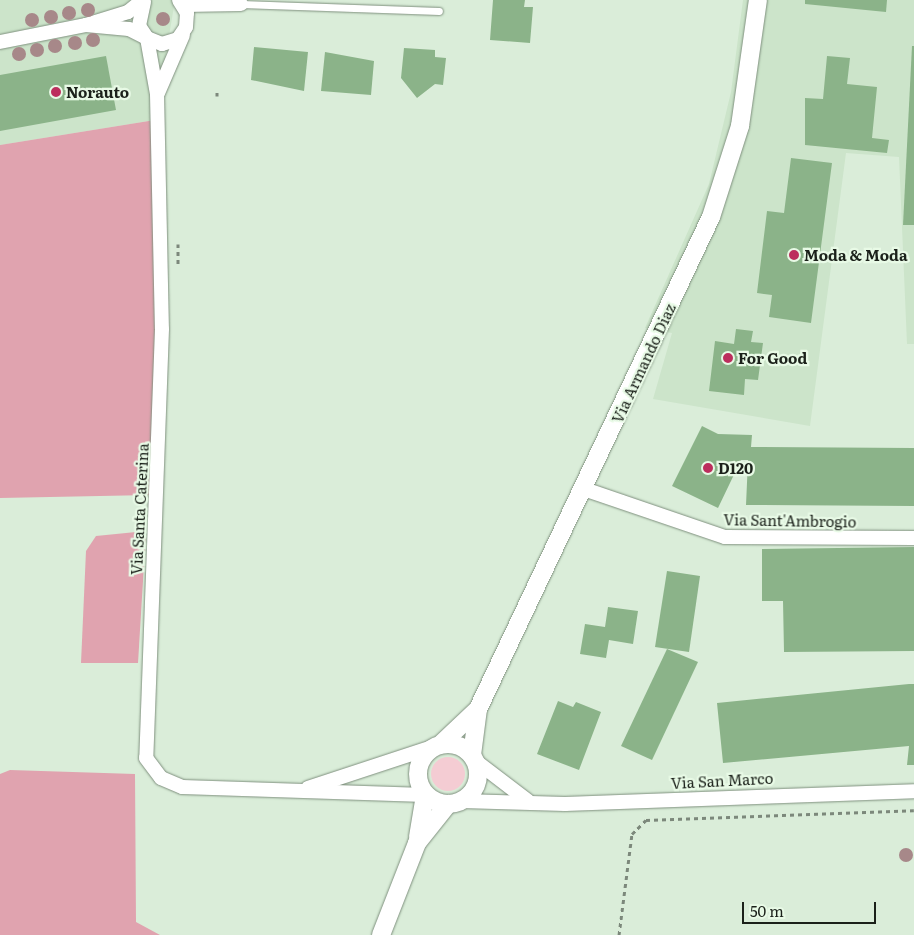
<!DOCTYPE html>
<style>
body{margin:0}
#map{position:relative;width:914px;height:935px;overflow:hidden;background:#daedd9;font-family:Literata,serif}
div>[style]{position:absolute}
.built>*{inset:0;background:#cce4ca}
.green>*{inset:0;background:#f4ccd3}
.round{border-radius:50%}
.forest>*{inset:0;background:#e0a3af}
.building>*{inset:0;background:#8bb389}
.path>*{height:3px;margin-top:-1.5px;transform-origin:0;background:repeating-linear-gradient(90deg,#7c887b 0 4px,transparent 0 8px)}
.roads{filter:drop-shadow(0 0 1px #7f907e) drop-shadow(0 0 1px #7f907e)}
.service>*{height:7px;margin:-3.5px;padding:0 3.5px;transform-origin:3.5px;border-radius:3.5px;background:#fff}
.minor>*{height:14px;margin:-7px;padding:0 7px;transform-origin:7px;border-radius:7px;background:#fff}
.tertiary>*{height:18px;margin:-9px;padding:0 9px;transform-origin:9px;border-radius:9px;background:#fff}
.tertiary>.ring{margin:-9px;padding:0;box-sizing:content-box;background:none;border:18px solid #fff;border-radius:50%}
.trees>*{width:14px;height:14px;margin:-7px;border-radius:50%;background:#a78889}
.dots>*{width:14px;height:14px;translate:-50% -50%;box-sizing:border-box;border:2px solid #e8fae6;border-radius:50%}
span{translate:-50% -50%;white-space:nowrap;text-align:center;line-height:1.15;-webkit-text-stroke:4.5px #e8fae6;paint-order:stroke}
.poi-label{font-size:15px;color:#1b211a;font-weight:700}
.left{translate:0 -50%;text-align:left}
.street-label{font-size:15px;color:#1b211a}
.scale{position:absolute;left:742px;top:902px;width:134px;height:22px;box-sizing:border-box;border:2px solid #1b211a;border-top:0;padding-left:6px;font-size:15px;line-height:18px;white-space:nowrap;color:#1b211a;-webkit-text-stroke:4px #e8fae6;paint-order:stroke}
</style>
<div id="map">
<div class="built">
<div style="clip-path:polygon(0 0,175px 0,155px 120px,0 145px)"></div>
<div style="clip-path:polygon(743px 0,914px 0,914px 344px,907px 344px,899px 157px,846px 153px,810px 426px,653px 399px,672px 333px,645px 328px,709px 184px,731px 92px)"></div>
</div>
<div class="green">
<div class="round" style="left:431px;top:757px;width:34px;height:34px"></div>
</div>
<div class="forest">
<div style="clip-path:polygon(155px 120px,159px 251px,150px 495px,0 498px,0 145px)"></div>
<div style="clip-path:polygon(146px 531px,138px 663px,81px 663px,86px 551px,96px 536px)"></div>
<div style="clip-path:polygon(10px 770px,135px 774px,136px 922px,160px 935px,0 935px,0 774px)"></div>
</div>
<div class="building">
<div style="clip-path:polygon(493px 0,525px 0,524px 7px,533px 7px,530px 43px,490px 40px)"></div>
<div style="clip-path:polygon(805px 0,887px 0,886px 12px,805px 4px)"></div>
<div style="clip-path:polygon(912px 46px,914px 46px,914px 225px,903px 225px)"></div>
<div style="clip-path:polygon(254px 47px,308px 52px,304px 91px,251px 80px)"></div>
<div style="clip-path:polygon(404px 48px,435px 50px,435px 57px,446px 58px,443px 85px,435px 84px,417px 98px,401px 78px)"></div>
<div style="clip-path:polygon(325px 52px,374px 61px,371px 95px,321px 91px)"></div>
<div style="clip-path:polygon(106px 56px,116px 110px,0 131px,0 75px)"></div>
<div style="clip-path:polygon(827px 56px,850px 58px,847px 84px,877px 87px,872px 138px,889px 140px,887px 153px,805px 145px,805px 98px,823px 99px)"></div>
<div style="clip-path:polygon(791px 158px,832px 163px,811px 323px,769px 317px,772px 295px,757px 293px,767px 211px,784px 213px)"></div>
<div style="clip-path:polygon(736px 329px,753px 331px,751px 342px,763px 343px,758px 380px,745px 379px,744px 395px,709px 391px,715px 341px,734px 344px)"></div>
<div style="clip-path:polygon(702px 426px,718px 434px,752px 435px,751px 447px,914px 448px,914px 506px,746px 505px,748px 460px,741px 460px,718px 508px,672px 486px)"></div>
<div style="clip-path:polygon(914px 547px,914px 651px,784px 652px,783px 601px,762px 601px,762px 549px)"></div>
<div style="clip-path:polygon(667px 571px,700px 576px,689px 652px,655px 647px)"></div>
<div style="clip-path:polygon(608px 607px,638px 611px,633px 644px,609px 640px,606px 658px,580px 654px,585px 624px,605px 627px)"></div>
<div style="clip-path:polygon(667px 649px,698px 662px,652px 760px,621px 746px)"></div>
<div style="clip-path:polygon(909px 684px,914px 684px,914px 765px,907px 765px,909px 746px,723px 763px,717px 703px)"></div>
<div style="clip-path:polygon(558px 701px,573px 707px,576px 702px,601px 712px,579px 770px,537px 754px)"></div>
</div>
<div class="path">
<div style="left:217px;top:96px;width:4px;rotate:-90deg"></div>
<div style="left:178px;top:244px;width:21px;rotate:90deg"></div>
<div style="left:619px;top:935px;width:102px;rotate:-82.7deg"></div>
<div style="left:632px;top:834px;width:20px;rotate:-45deg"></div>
<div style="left:646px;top:820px;width:268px;rotate:-2.1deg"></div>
</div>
<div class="roads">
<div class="service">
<div style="left:241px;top:4px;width:198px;rotate:2deg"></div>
</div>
<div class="minor">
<div style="left:144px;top:2px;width:25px;rotate:102deg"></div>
<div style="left:139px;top:26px;width:14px;rotate:56deg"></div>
<div style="left:147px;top:38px;width:16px;rotate:22deg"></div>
<div style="left:162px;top:44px;width:17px;rotate:-17deg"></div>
<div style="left:178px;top:39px;width:14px;rotate:-56deg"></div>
<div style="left:186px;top:27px;width:14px;rotate:-86deg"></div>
<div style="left:187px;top:13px;width:15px;rotate:-122deg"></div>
<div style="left:184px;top:5px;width:57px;rotate:-1deg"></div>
<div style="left:86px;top:25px;width:43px;rotate:5.3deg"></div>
<div style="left:129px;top:29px;width:20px;rotate:27deg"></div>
<div style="left:147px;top:38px;width:57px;rotate:79.9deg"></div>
<div style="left:157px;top:94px;width:235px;rotate:88.8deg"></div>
<div style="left:162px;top:329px;width:429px;rotate:92.1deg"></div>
<div style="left:146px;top:758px;width:25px;rotate:53deg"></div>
<div style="left:161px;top:778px;width:23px;rotate:23deg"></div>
<div style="left:182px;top:787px;width:243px;rotate:1.9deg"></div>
<div style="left:0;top:42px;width:88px;rotate:-11.2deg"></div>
<div style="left:86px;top:25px;width:44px;rotate:-17.2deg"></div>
<div style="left:128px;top:12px;width:19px;rotate:-39deg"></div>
<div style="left:158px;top:93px;width:63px;rotate:-66.7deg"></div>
<div style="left:584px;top:489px;width:149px;rotate:18.8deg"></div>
<div style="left:725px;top:537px;width:189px;rotate:0.3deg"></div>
<div style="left:477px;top:762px;width:64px;rotate:37.4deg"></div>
<div style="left:308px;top:788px;width:132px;rotate:-18.2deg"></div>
<div style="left:462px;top:801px;width:103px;rotate:1.7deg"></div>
<div style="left:565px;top:804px;width:349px;rotate:-2.1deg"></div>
</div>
<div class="tertiary">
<div class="ring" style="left:418px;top:744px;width:42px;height:42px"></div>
<div style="left:441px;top:744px;width:51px;rotate:-43.4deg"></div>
<div style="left:472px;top:755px;width:46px;rotate:-82.6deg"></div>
<div style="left:478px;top:709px;width:544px;rotate:-64.66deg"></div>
<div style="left:711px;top:217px;width:96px;rotate:-72.3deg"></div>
<div style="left:740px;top:126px;width:127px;rotate:-81.9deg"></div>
<div style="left:418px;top:837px;width:43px;rotate:-80.5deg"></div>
<div style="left:381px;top:935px;width:99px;rotate:-68.6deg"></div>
<div style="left:417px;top:843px;width:50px;rotate:-51.5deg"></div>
</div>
</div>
<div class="trees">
<div style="left:88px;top:10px"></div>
<div style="left:69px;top:13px"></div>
<div style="left:51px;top:17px"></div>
<div style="left:163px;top:19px"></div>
<div style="left:32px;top:20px"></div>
<div style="left:93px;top:40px"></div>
<div style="left:75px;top:43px"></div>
<div style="left:55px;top:46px"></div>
<div style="left:37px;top:50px"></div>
<div style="left:19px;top:54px"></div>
<div style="left:906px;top:855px"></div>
</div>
<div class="dots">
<div style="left:56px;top:92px;background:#bc2e5d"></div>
<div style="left:794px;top:255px;background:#bc2e5d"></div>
<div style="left:728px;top:358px;background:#bc2e5d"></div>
<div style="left:708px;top:468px;background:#bc2e5d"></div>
</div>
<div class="poi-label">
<span class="left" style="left:66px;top:92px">Norauto</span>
<span class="left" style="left:804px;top:255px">Moda &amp; Moda</span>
<span class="left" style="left:738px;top:358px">For Good</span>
<span class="left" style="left:718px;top:468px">D120</span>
</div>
<div class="street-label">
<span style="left:643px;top:363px;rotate:-65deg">Via Armando Diaz</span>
<span style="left:139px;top:509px;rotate:-87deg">Via Santa Caterina</span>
<span style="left:790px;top:520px;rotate:1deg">Via Sant'Ambrogio</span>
<span style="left:722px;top:780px;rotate:-3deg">Via San Marco</span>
</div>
<div class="scale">50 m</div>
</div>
